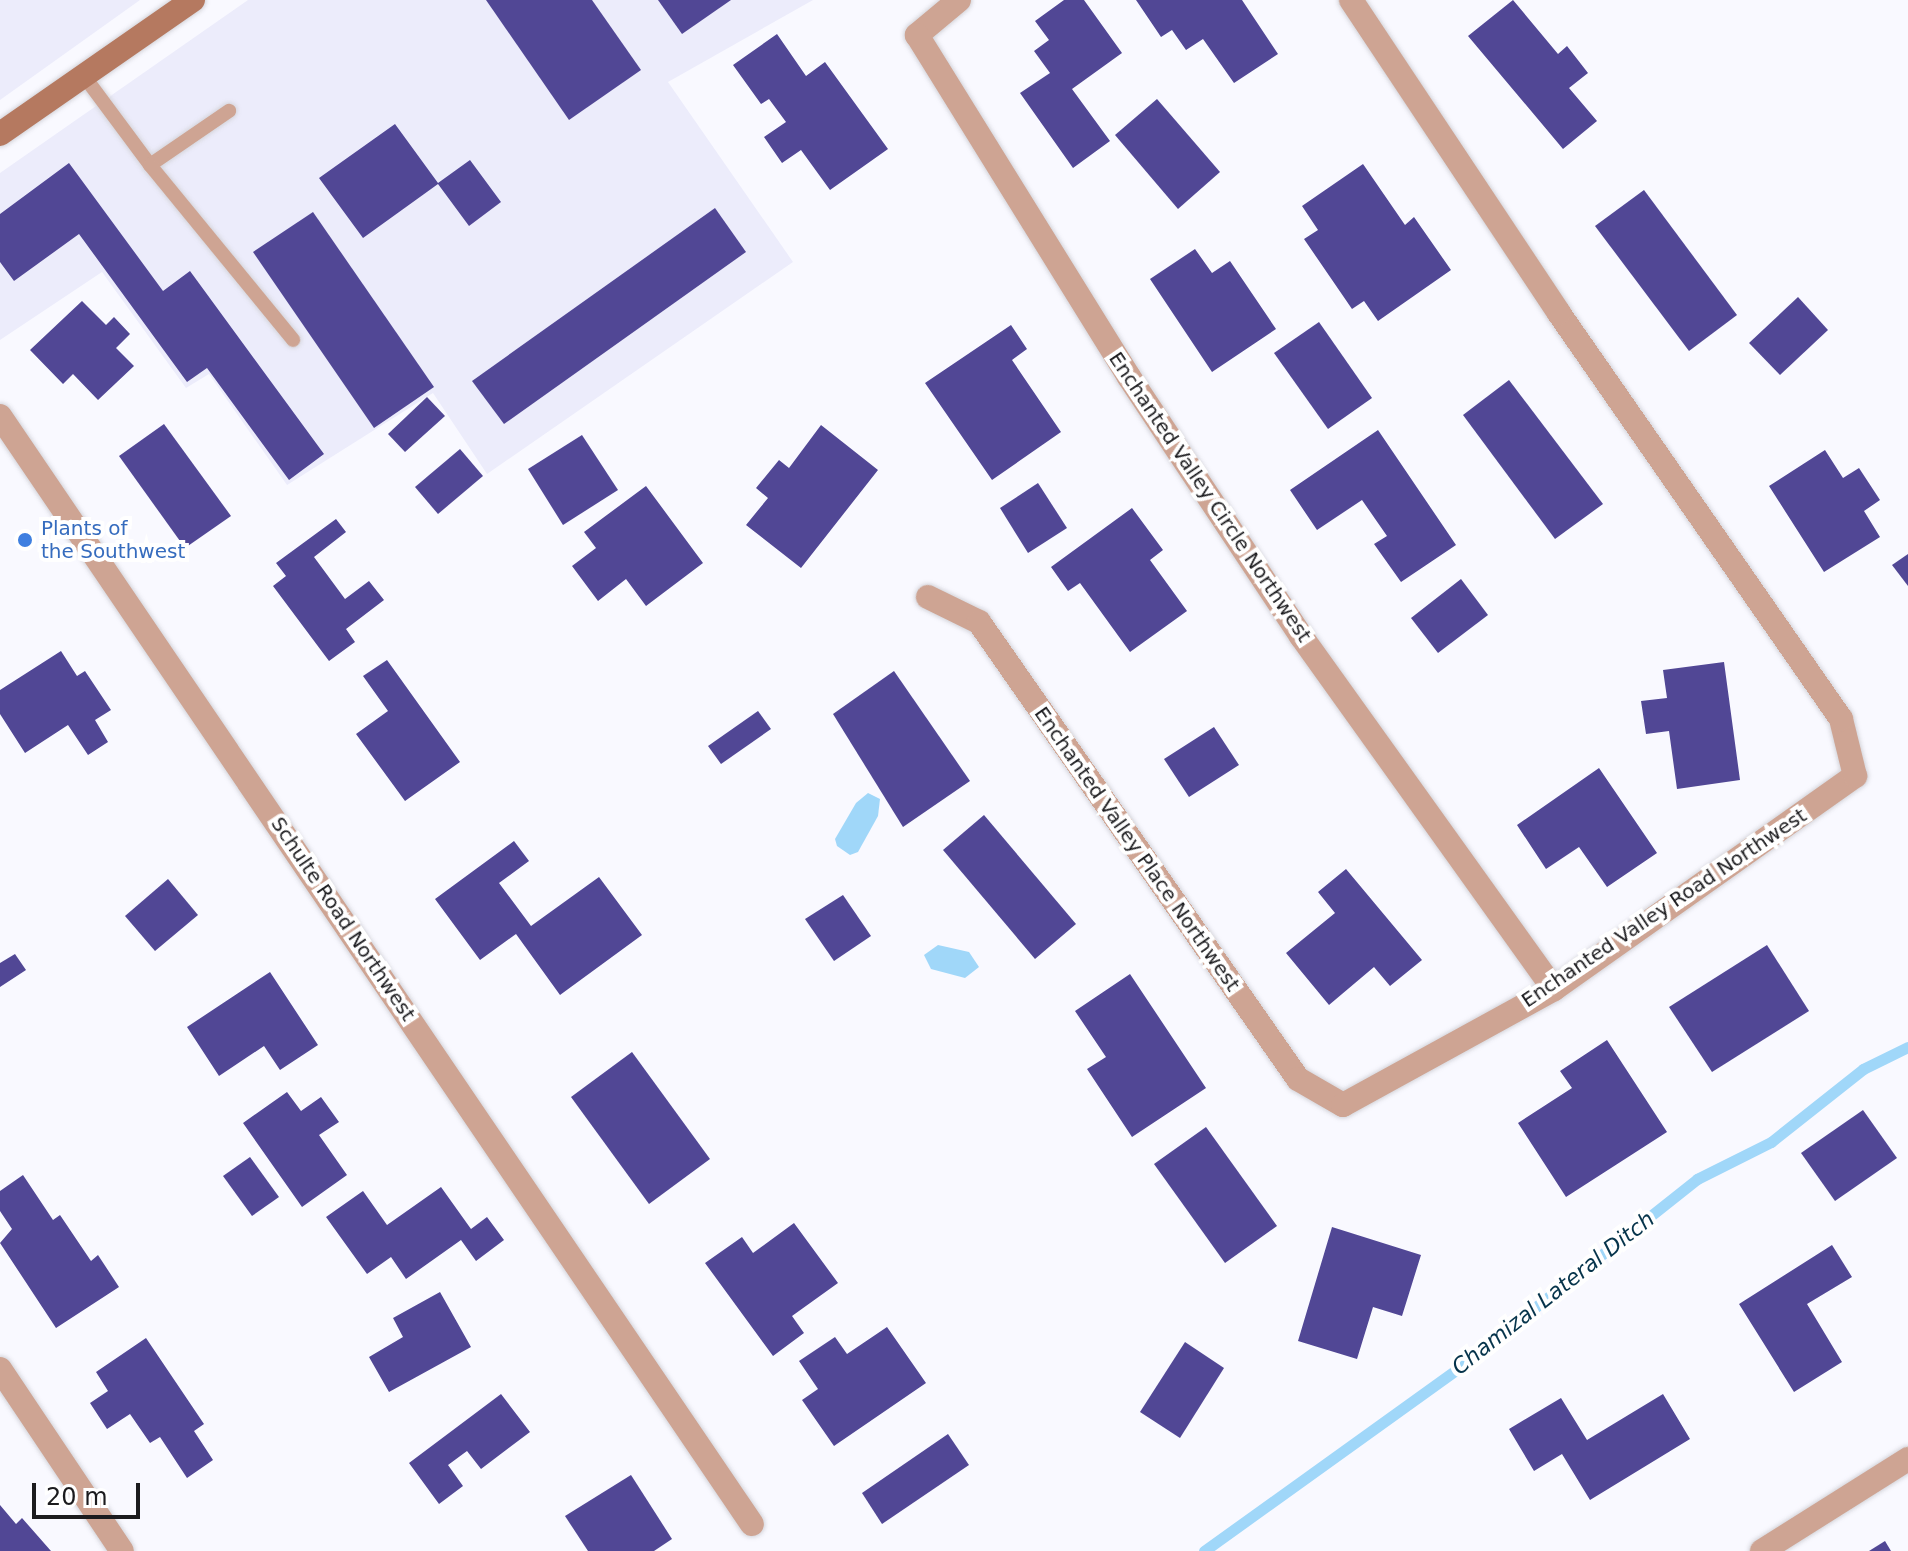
<!DOCTYPE html>
<style>
body{margin:0}
#map{position:relative;width:1908px;height:1551px;overflow:hidden;background:#f9f9ff;font-family:"DejaVu Sans",sans-serif}
div>[style]{position:absolute}
.built>*{inset:0;background:#ececfb}
.water>*{inset:0;background:#a0d7f9}
.stream>*{height:11px;margin:-5.5px;padding:0 5.5px;transform-origin:5.5px;border-radius:5.5px;background:#a0d7f9}
.building>*{inset:0;background:#514795}
.roads{filter:drop-shadow(0 0 2px #d5d5db) drop-shadow(0 0 2px #d5d5db)}
.service>*{height:14px;margin:-7px;padding:0 7px;transform-origin:7px;border-radius:7px;background:#cea493}
.minor>*{height:24px;margin:-12px;padding:0 12px;transform-origin:12px;border-radius:12px;background:#cea493}
.secondary>*{height:24px;margin:-12px;padding:0 12px;transform-origin:12px;border-radius:12px;background:#b57960}
.dots>*{width:22px;height:22px;translate:-50% -50%;box-sizing:border-box;border:4px solid #fff;border-radius:50%}
span{translate:-50% -50%;white-space:nowrap;text-align:center;line-height:1.15;-webkit-text-stroke:8px #fff;paint-order:stroke}
.street-label{font-size:20px;color:#1b1b1e}
.shop-label{font-size:20px;color:#366cbe}
.left{translate:0 -50%;text-align:left}
.water-label{font-size:22px;color:#06344b;font-style:italic}
.scale{position:absolute;left:32px;top:1483px;width:108px;height:36px;box-sizing:border-box;border:4px solid #1b1b1e;border-top:0;padding-left:10px;font-size:24px;line-height:28px;white-space:nowrap;color:#1b1b1e;-webkit-text-stroke:6px #fff;paint-order:stroke}
</style>
<div id="map">
<div class="built">
<div style="clip-path:polygon(0 0,140px 0,0 100px)"></div>
<div style="clip-path:polygon(248px 0,813px 0,668px 82px,793px 262px,487px 474px,433px 393px,287px 485px,209px 374px,186px 388px,102px 272px,0 340px,0 173px)"></div>
</div>
<div class="water">
<div style="clip-path:polygon(868px 793px,880px 799px,878px 816px,858px 852px,850px 855px,837px 846px,835px 839px,856px 803px)"></div>
<div style="clip-path:polygon(938px 945px,969px 952px,979px 967px,965px 978px,931px 969px,924px 955px)"></div>
</div>
<div class="stream">
<div style="left:1204px;top:1551px;width:315px;rotate:-35.7deg"></div>
<div style="left:1460px;top:1367px;width:303px;rotate:-38.4deg"></div>
<div style="left:1697px;top:1179px;width:83px;rotate:-26.6deg"></div>
<div style="left:1771px;top:1142px;width:117px;rotate:-38.4deg"></div>
<div style="left:1863px;top:1069px;width:50px;rotate:-26.1deg"></div>
</div>
<div class="building">
<div style="clip-path:polygon(486px 0,592px 0,641px 70px,569px 120px)"></div>
<div style="clip-path:polygon(658px 0,731px 0,682px 34px)"></div>
<div style="clip-path:polygon(1064px 0,1084px 0,1122px 53px,1072px 89px,1110px 141px,1073px 168px,1020px 93px,1050px 73px,1034px 51px,1049px 40px,1035px 21px)"></div>
<div style="clip-path:polygon(1136px 0,1242px 0,1278px 54px,1234px 83px,1203px 39px,1186px 50px,1172px 30px,1161px 37px)"></div>
<div style="clip-path:polygon(1513px 0,1558px 54px,1567px 46px,1588px 73px,1569px 88px,1597px 121px,1563px 149px,1468px 36px)"></div>
<div style="clip-path:polygon(777px 34px,806px 76px,825px 62px,888px 149px,830px 190px,801px 150px,782px 163px,764px 137px,786px 122px,769px 99px,761px 104px,733px 65px)"></div>
<div style="clip-path:polygon(1157px 99px,1220px 172px,1178px 209px,1115px 135px)"></div>
<div style="clip-path:polygon(395px 124px,438px 183px,470px 160px,501px 202px,469px 226px,438px 184px,363px 238px,319px 178px)"></div>
<div style="clip-path:polygon(69px 163px,163px 291px,190px 271px,324px 454px,289px 480px,207px 368px,187px 382px,79px 234px,14px 281px,0 262px,0 214px)"></div>
<div style="clip-path:polygon(1363px 164px,1405px 225px,1414px 217px,1451px 270px,1378px 321px,1364px 301px,1352px 309px,1304px 239px,1318px 230px,1302px 206px)"></div>
<div style="clip-path:polygon(1644px 190px,1737px 315px,1689px 351px,1595px 226px)"></div>
<div style="clip-path:polygon(715px 208px,746px 252px,504px 424px,472px 381px)"></div>
<div style="clip-path:polygon(313px 212px,434px 387px,374px 428px,253px 252px)"></div>
<div style="clip-path:polygon(1195px 249px,1212px 273px,1230px 261px,1276px 329px,1212px 372px,1150px 279px)"></div>
<div style="clip-path:polygon(1798px 297px,1828px 330px,1780px 375px,1749px 343px)"></div>
<div style="clip-path:polygon(82px 301px,106px 325px,114px 317px,130px 334px,116px 348px,134px 366px,98px 400px,73px 374px,63px 384px,30px 350px)"></div>
<div style="clip-path:polygon(1319px 322px,1372px 398px,1328px 429px,1274px 353px)"></div>
<div style="clip-path:polygon(1011px 325px,1027px 349px,1012px 360px,1061px 432px,992px 480px,925px 383px)"></div>
<div style="clip-path:polygon(1509px 380px,1603px 504px,1555px 539px,1463px 415px)"></div>
<div style="clip-path:polygon(427px 397px,445px 416px,405px 452px,388px 434px)"></div>
<div style="clip-path:polygon(164px 424px,231px 516px,185px 548px,119px 456px)"></div>
<div style="clip-path:polygon(821px 425px,878px 470px,801px 568px,746px 525px,768px 498px,756px 488px,779px 460px,789px 468px)"></div>
<div style="clip-path:polygon(1378px 430px,1456px 545px,1401px 582px,1374px 544px,1387px 536px,1362px 500px,1317px 530px,1290px 490px)"></div>
<div style="clip-path:polygon(582px 435px,618px 490px,563px 525px,528px 469px)"></div>
<div style="clip-path:polygon(460px 449px,483px 476px,438px 514px,415px 487px)"></div>
<div style="clip-path:polygon(1825px 450px,1843px 478px,1859px 468px,1880px 500px,1864px 511px,1880px 537px,1824px 572px,1769px 486px)"></div>
<div style="clip-path:polygon(1038px 483px,1067px 528px,1028px 553px,1000px 508px)"></div>
<div style="clip-path:polygon(646px 486px,703px 563px,646px 606px,626px 579px,598px 601px,572px 566px,596px 548px,584px 532px)"></div>
<div style="clip-path:polygon(1132px 508px,1163px 550px,1150px 560px,1187px 611px,1130px 652px,1080px 583px,1068px 591px,1051px 567px)"></div>
<div style="clip-path:polygon(336px 519px,346px 532px,314px 557px,345px 599px,369px 581px,384px 600px,346px 629px,355px 642px,329px 661px,273px 586px,286px 576px,276px 563px)"></div>
<div style="clip-path:polygon(1908px 554px,1908px 586px,1892px 565px)"></div>
<div style="clip-path:polygon(1461px 579px,1488px 615px,1438px 653px,1411px 618px)"></div>
<div style="clip-path:polygon(61px 651px,77px 676px,85px 671px,111px 710px,95px 720px,108px 742px,88px 755px,68px 725px,25px 753px,0 714px,0 690px)"></div>
<div style="clip-path:polygon(387px 660px,460px 762px,405px 801px,356px 734px,388px 711px,363px 676px)"></div>
<div style="clip-path:polygon(1724px 662px,1740px 780px,1677px 789px,1669px 731px,1646px 734px,1641px 701px,1667px 698px,1663px 670px)"></div>
<div style="clip-path:polygon(894px 671px,970px 781px,903px 827px,833px 714px)"></div>
<div style="clip-path:polygon(758px 711px,771px 729px,721px 764px,708px 746px)"></div>
<div style="clip-path:polygon(1214px 727px,1239px 765px,1189px 797px,1164px 759px)"></div>
<div style="clip-path:polygon(1599px 768px,1657px 853px,1607px 887px,1579px 847px,1546px 869px,1517px 825px)"></div>
<div style="clip-path:polygon(984px 815px,1076px 924px,1035px 959px,943px 850px)"></div>
<div style="clip-path:polygon(514px 841px,529px 861px,499px 883px,531px 926px,599px 877px,642px 935px,560px 995px,516px 934px,480px 960px,435px 899px)"></div>
<div style="clip-path:polygon(1346px 869px,1422px 960px,1390px 986px,1374px 967px,1329px 1005px,1286px 953px,1335px 913px,1318px 892px)"></div>
<div style="clip-path:polygon(168px 879px,198px 915px,155px 951px,125px 916px)"></div>
<div style="clip-path:polygon(843px 895px,871px 936px,834px 961px,805px 919px)"></div>
<div style="clip-path:polygon(1767px 945px,1809px 1011px,1712px 1072px,1669px 1007px)"></div>
<div style="clip-path:polygon(15px 954px,26px 970px,0 987px,0 963px)"></div>
<div style="clip-path:polygon(270px 972px,318px 1045px,280px 1070px,264px 1046px,219px 1076px,187px 1027px)"></div>
<div style="clip-path:polygon(1130px 974px,1206px 1088px,1132px 1137px,1087px 1069px,1106px 1057px,1075px 1011px)"></div>
<div style="clip-path:polygon(1607px 1040px,1667px 1132px,1566px 1197px,1518px 1123px,1572px 1088px,1560px 1071px)"></div>
<div style="clip-path:polygon(632px 1052px,710px 1159px,649px 1204px,571px 1097px)"></div>
<div style="clip-path:polygon(287px 1092px,301px 1111px,321px 1097px,339px 1122px,319px 1135px,347px 1175px,302px 1207px,243px 1123px)"></div>
<div style="clip-path:polygon(1863px 1110px,1897px 1158px,1835px 1201px,1801px 1153px)"></div>
<div style="clip-path:polygon(1206px 1127px,1277px 1226px,1225px 1263px,1154px 1164px)"></div>
<div style="clip-path:polygon(250px 1157px,279px 1197px,252px 1216px,223px 1176px)"></div>
<div style="clip-path:polygon(23px 1175px,53px 1220px,60px 1215px,91px 1261px,98px 1255px,119px 1287px,56px 1328px,0 1243px,12px 1229px,0 1211px,0 1191px)"></div>
<div style="clip-path:polygon(441px 1187px,471px 1229px,487px 1217px,504px 1240px,476px 1261px,461px 1240px,406px 1279px,391px 1257px,367px 1274px,326px 1217px,363px 1191px,387px 1225px)"></div>
<div style="clip-path:polygon(794px 1223px,838px 1283px,792px 1316px,804px 1333px,773px 1356px,705px 1263px,742px 1237px,753px 1253px)"></div>
<div style="clip-path:polygon(1332px 1227px,1421px 1255px,1402px 1316px,1373px 1307px,1357px 1359px,1298px 1341px)"></div>
<div style="clip-path:polygon(1832px 1245px,1852px 1277px,1807px 1304px,1842px 1362px,1794px 1392px,1739px 1304px)"></div>
<div style="clip-path:polygon(440px 1292px,471px 1347px,389px 1392px,369px 1357px,403px 1337px,393px 1318px)"></div>
<div style="clip-path:polygon(887px 1327px,926px 1383px,834px 1446px,802px 1400px,818px 1389px,799px 1361px,835px 1337px,847px 1354px)"></div>
<div style="clip-path:polygon(146px 1338px,204px 1424px,194px 1431px,213px 1460px,187px 1478px,160px 1437px,150px 1443px,130px 1414px,107px 1429px,90px 1403px,108px 1391px,96px 1372px)"></div>
<div style="clip-path:polygon(1185px 1342px,1224px 1368px,1180px 1438px,1140px 1412px)"></div>
<div style="clip-path:polygon(501px 1394px,530px 1432px,481px 1469px,467px 1451px,448px 1465px,463px 1486px,439px 1504px,409px 1463px)"></div>
<div style="clip-path:polygon(1663px 1394px,1690px 1439px,1590px 1500px,1562px 1454px,1534px 1471px,1509px 1429px,1561px 1398px,1587px 1440px)"></div>
<div style="clip-path:polygon(948px 1434px,969px 1465px,882px 1524px,862px 1493px)"></div>
<div style="clip-path:polygon(631px 1475px,672px 1539px,654px 1551px,588px 1551px,565px 1516px)"></div>
<div style="clip-path:polygon(0 1505px,16px 1524px,22px 1518px,51px 1551px,0 1551px)"></div>
<div style="clip-path:polygon(1885px 1541px,1891px 1551px,1869px 1551px)"></div>
</div>
<div class="roads">
<div class="service">
<div style="left:84px;top:76px;width:111px;rotate:53.4deg"></div>
<div style="left:150px;top:165px;width:96px;rotate:-34.4deg"></div>
<div style="left:150px;top:165px;width:226px;rotate:50.7deg"></div>
</div>
<div class="minor">
<div style="left:959px;top:0;width:55px;rotate:140.2deg"></div>
<div style="left:917px;top:35px;width:402px;rotate:58.2deg"></div>
<div style="left:1129px;top:377px;width:311px;rotate:56.4deg"></div>
<div style="left:1301px;top:636px;width:434px;rotate:54.4deg"></div>
<div style="left:0;top:416px;width:1339px;rotate:55.84deg"></div>
<div style="left:928px;top:597px;width:57px;rotate:26.1deg"></div>
<div style="left:979px;top:622px;width:557px;rotate:55.08deg"></div>
<div style="left:1298px;top:1079px;width:52px;rotate:30deg"></div>
<div style="left:1343px;top:1105px;width:241px;rotate:-28.8deg"></div>
<div style="left:1554px;top:989px;width:369px;rotate:-35.3deg"></div>
<div style="left:1855px;top:776px;width:59px;rotate:-103.8deg"></div>
<div style="left:1841px;top:719px;width:494px;rotate:-124.8deg"></div>
<div style="left:1559px;top:313px;width:376px;rotate:-123.6deg"></div>
<div style="left:0;top:1369px;width:219px;rotate:56.2deg"></div>
<div style="left:1762px;top:1551px;width:173px;rotate:-32.2deg"></div>
</div>
<div class="secondary">
<div style="left:0;top:134px;width:235px;rotate:-34.8deg"></div>
</div>
</div>
<div class="dots">
<div style="left:25px;top:540px;background:#3f7fe0"></div>
</div>
<div class="street-label">
<span style="left:1210px;top:497px;rotate:56deg">Enchanted Valley Circle Northwest</span>
<span style="left:1137px;top:849px;rotate:55deg">Enchanted Valley Place Northwest</span>
<span style="left:1664px;top:908px;rotate:-34deg">Enchanted Valley Road Northwest</span>
<span style="left:343px;top:919px;rotate:56deg">Schulte Road Northwest</span>
</div>
<div class="shop-label">
<span class="left" style="left:41px;top:540px">Plants of<br>the Southwest</span>
</div>
<div class="water-label">
<span style="left:1553px;top:1293px;rotate:-38deg">Chamizal Lateral Ditch</span>
</div>
<div class="scale">20 m</div>
</div>
